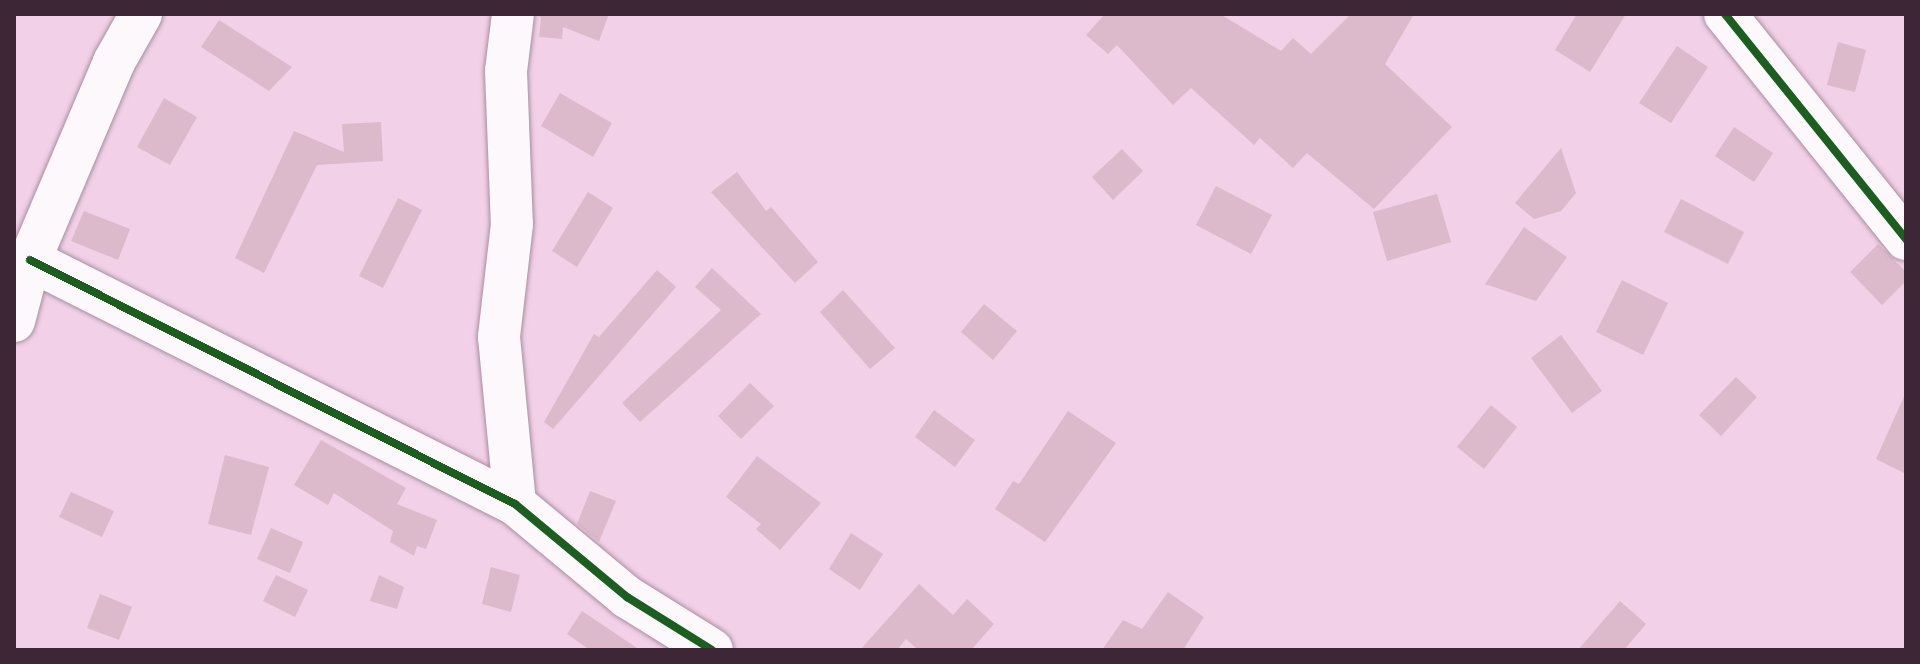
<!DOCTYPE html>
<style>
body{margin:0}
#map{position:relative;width:1920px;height:664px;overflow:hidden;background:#f2d0e7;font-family:"Fira Sans",sans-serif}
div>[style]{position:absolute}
.building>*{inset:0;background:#dcbacb}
.roads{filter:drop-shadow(0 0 2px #a78ea0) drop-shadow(0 0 2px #a78ea0)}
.minor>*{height:42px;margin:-21px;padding:0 21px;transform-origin:21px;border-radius:21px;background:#fdf8fb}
.cycleway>*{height:8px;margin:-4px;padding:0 4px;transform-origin:4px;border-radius:4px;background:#1b5e20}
span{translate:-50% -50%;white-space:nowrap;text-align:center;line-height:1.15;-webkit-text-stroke:7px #fed9f2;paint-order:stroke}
.frame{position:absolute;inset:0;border:16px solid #3d2636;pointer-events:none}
</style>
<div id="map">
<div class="building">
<div style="clip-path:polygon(537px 14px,609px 14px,599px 41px,563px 27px,562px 39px,539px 37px,541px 18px)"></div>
<div style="clip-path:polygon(1105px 14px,1220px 14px,1281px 51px,1293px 38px,1311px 54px,1351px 14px,1414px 14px,1385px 64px,1452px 127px,1374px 209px,1307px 153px,1293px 168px,1260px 138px,1254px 145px,1191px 88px,1173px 105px,1117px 45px,1108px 54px,1086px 35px)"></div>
<div style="clip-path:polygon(1577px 14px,1626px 14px,1590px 72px,1555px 50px)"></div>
<div style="clip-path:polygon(219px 20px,292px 67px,269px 91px,201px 47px)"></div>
<div style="clip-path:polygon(1838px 42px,1866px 50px,1855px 92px,1827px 85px)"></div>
<div style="clip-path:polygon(1677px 46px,1708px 67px,1671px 123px,1639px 103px)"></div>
<div style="clip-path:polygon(560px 93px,612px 123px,593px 157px,541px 126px)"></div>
<div style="clip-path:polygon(164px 98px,197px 117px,170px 165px,137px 147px)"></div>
<div style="clip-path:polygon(381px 122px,383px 161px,317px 165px,264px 273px,235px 258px,294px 131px,344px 152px,342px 124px)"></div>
<div style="clip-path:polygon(1734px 127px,1773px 153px,1754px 182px,1715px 156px)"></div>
<div style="clip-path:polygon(1561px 148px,1576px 193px,1561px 211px,1534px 219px,1515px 203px)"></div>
<div style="clip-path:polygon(1122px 149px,1143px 171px,1113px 200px,1092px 177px)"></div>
<div style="clip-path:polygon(737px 172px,766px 211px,771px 207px,818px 262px,795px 283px,711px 192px)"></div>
<div style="clip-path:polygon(1216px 186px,1272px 215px,1251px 254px,1196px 225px)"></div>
<div style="clip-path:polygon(588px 192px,613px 208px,577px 267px,552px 251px)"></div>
<div style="clip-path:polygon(1437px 194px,1451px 242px,1387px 261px,1373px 212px)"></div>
<div style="clip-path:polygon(398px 198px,422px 210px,383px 288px,359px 276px)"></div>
<div style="clip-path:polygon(1681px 199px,1744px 232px,1728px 264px,1664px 232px)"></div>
<div style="clip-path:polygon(84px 211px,130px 229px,118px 260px,71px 241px)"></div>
<div style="clip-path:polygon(1524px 227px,1567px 257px,1536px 301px,1485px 284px)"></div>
<div style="clip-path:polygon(1878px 244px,1906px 272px,1906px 281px,1882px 305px,1850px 272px)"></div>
<div style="clip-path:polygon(712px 268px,761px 314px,640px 422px,622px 403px,721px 310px,695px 287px)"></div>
<div style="clip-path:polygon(657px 270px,676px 287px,553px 429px,544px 422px,594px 334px,599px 337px)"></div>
<div style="clip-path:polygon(1622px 280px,1668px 303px,1643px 355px,1596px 332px)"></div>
<div style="clip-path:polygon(843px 290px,895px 348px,870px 369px,820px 312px)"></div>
<div style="clip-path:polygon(984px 304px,1017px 331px,993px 360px,961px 332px)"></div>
<div style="clip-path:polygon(1561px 335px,1602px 391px,1572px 413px,1531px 358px)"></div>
<div style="clip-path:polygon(1736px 377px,1757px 397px,1721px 436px,1699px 415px)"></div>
<div style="clip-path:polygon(750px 383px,774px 406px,741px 439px,718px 416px)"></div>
<div style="clip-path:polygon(1906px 392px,1906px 474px,1876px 459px)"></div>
<div style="clip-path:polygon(1491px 405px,1517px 427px,1484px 469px,1457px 447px)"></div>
<div style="clip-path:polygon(934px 410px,975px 440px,955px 467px,915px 437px)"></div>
<div style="clip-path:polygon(1068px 411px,1116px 443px,1045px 542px,995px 509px,1013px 481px,1019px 484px)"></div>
<div style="clip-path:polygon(321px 440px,406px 488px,397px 504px,437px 520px,426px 549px,417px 546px,414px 556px,390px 542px,393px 531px,334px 493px,328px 505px,294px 485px)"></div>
<div style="clip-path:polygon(225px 455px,269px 467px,251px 535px,208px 524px)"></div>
<div style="clip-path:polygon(757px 456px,821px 503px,780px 550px,756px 529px,761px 524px,726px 497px)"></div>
<div style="clip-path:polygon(590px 491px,616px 501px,599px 542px,577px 524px)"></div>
<div style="clip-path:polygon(71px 492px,114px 511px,102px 537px,59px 517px)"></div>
<div style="clip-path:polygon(271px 528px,303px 542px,290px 573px,257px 559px)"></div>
<div style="clip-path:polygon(851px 533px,883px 554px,860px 590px,829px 569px)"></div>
<div style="clip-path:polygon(491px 567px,520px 575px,511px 612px,482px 604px)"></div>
<div style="clip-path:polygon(276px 575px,308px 590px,295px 617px,263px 601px)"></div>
<div style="clip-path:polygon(379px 575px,404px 587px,397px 609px,370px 601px)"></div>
<div style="clip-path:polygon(919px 584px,953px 615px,967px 599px,994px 624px,971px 650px,918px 650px,906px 639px,897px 650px,860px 650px)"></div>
<div style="clip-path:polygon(1168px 592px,1204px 617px,1183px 650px,1102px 650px,1123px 620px,1142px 629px)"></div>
<div style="clip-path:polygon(100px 594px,132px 607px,119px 640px,87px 628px)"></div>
<div style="clip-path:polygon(1620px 601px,1646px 624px,1624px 650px,1578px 650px)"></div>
<div style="clip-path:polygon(582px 611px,640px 650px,590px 650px,567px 634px)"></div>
</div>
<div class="roads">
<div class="minor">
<div style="left:513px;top:14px;width:57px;rotate:97deg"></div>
<div style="left:506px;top:71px;width:153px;rotate:87.8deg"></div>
<div style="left:512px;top:224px;width:114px;rotate:96.6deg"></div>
<div style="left:499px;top:337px;width:168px;rotate:84.5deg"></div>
<div style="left:1725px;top:14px;width:289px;rotate:51.2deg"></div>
<div style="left:30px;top:260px;width:543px;rotate:26.71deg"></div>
<div style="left:515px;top:504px;width:146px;rotate:39.7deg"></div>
<div style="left:627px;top:597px;width:100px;rotate:31.9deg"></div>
<div style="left:14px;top:321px;width:63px;rotate:-75.3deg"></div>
<div style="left:30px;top:260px;width:215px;rotate:-67deg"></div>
<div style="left:114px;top:62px;width:55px;rotate:-60.6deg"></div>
</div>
</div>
<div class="cycleway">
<div style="left:1725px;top:14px;width:289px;rotate:51.2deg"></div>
<div style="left:30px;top:260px;width:543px;rotate:26.71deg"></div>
<div style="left:515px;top:504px;width:146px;rotate:39.7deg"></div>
<div style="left:627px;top:597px;width:100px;rotate:31.9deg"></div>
</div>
<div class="frame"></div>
</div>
